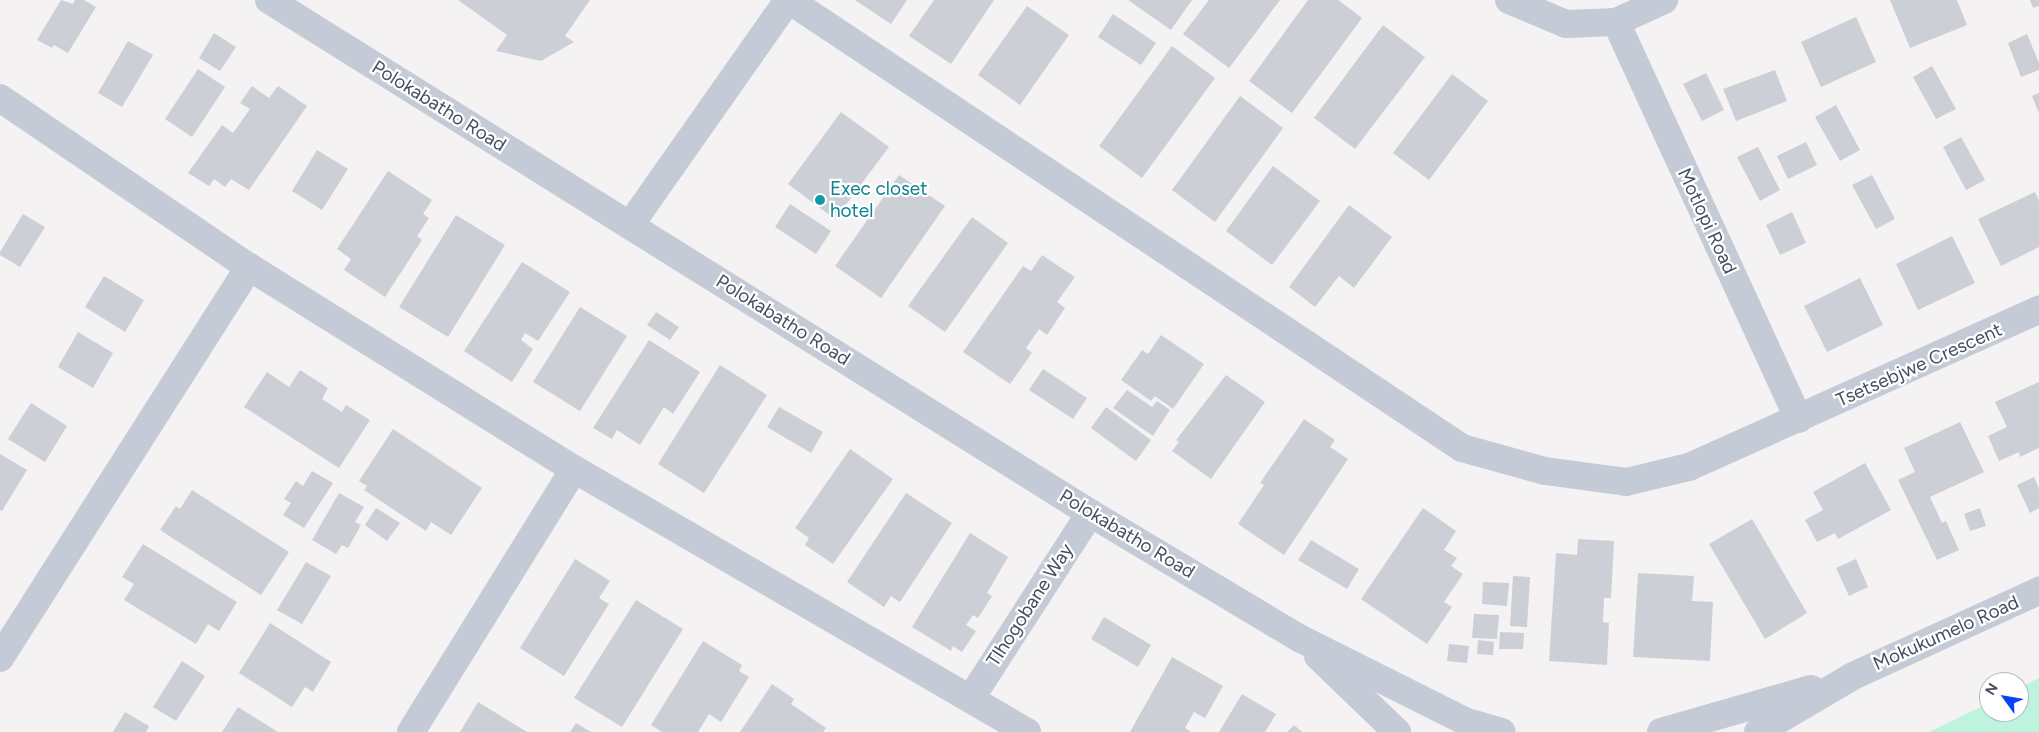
<!DOCTYPE html>
<style>
body{margin:0}
#map{position:relative;width:2039px;height:732px;overflow:hidden;background:#f4f2f2;font-family:Figtree,sans-serif}
div>[style]{position:absolute}
.green>*{inset:0;background:#bef4dd}
.building>*{inset:0;background:#cdcfd7}
.minor>*{height:28px;margin:-14px;padding:0 14px;transform-origin:14px;border-radius:14px;background:#c4cbd7}
.tertiary>*{height:28px;margin:-14px;padding:0 14px;transform-origin:14px;border-radius:14px;background:#c4cbd7}
.dots>*{width:14px;height:14px;translate:-50% -50%;box-sizing:border-box;border:2px solid #fff;border-radius:50%}
span{translate:-50% -50%;white-space:nowrap;text-align:center;line-height:1.15;-webkit-text-stroke:4.5px #fff;paint-order:stroke}
.street-label{font-size:19px;color:#475061}
.culture-label{font-size:19px;color:#0d838f}
.left{translate:0 -50%;text-align:left}
.north{position:absolute;left:1979px;top:672px;width:50px;height:50px;box-sizing:border-box;background:#fff;border:1px solid #b5b9c0;border-radius:50%;rotate:302deg;font-size:14px;font-weight:700;line-height:20px;text-align:center;color:#475061}
.north::after{content:'';display:block;margin:auto;width:18px;height:22px;background:#0943f7;clip-path:polygon(50% 0,100% 100%,50% 72%,0 100%)}
</style>
<div id="map">
<div class="green">
<div style="clip-path:polygon(2039px 678px,2039px 732px,1929px 732px,1989px 703px,1989px 712px,2019px 712px,2019px 688px)"></div>
</div>
<div class="building">
<div style="clip-path:polygon(61px 0,73px 4px,75px 0,84px 0,96px 7px,68px 53px,54px 45px,52px 48px,37px 40px)"></div>
<div style="clip-path:polygon(458px 0,590px 0,565px 36px,574px 42px,541px 61px,496px 51px,507px 35px)"></div>
<div style="clip-path:polygon(855px 0,907px 0,891px 24px)"></div>
<div style="clip-path:polygon(934px 0,994px 0,951px 64px,909px 36px)"></div>
<div style="clip-path:polygon(1128px 0,1192px 0,1171px 30px)"></div>
<div style="clip-path:polygon(1209px 0,1280px 0,1229px 68px,1183px 34px)"></div>
<div style="clip-path:polygon(1308px 0,1338px 0,1362px 18px,1292px 113px,1249px 81px)"></div>
<div style="clip-path:polygon(1890px 0,1957px 0,1967px 25px,1910px 48px)"></div>
<div style="clip-path:polygon(2030px 0,2039px 0,2039px 6px,2033px 8px)"></div>
<div style="clip-path:polygon(1027px 6px,1069px 35px,1020px 105px,978px 75px)"></div>
<div style="clip-path:polygon(1113px 14px,1156px 43px,1141px 65px,1098px 37px)"></div>
<div style="clip-path:polygon(1856px 17px,1876px 62px,1821px 87px,1801px 42px)"></div>
<div style="clip-path:polygon(1383px 25px,1425px 57px,1355px 149px,1314px 118px)"></div>
<div style="clip-path:polygon(214px 33px,236px 47px,220px 71px,199px 58px)"></div>
<div style="clip-path:polygon(2027px 34px,2039px 63px,2039px 70px,2021px 77px,2008px 43px)"></div>
<div style="clip-path:polygon(128px 41px,153px 55px,122px 107px,98px 93px)"></div>
<div style="clip-path:polygon(1172px 46px,1215px 78px,1142px 178px,1099px 146px)"></div>
<div style="clip-path:polygon(1932px 66px,1956px 109px,1936px 119px,1913px 77px)"></div>
<div style="clip-path:polygon(198px 69px,225px 87px,192px 137px,165px 119px)"></div>
<div style="clip-path:polygon(1775px 70px,1787px 101px,1736px 121px,1723px 89px)"></div>
<div style="clip-path:polygon(1706px 73px,1724px 110px,1702px 121px,1683px 84px)"></div>
<div style="clip-path:polygon(1452px 74px,1488px 101px,1429px 180px,1393px 153px)"></div>
<div style="clip-path:polygon(252px 86px,269px 98px,278px 86px,307px 106px,249px 190px,231px 179px,225px 187px,214px 179px,209px 186px,188px 173px,222px 125px,233px 133px,250px 109px,240px 103px)"></div>
<div style="clip-path:polygon(2039px 93px,2039px 113px,2032px 96px)"></div>
<div style="clip-path:polygon(1240px 96px,1283px 128px,1215px 222px,1172px 190px)"></div>
<div style="clip-path:polygon(1836px 105px,1860px 150px,1840px 161px,1815px 117px)"></div>
<div style="clip-path:polygon(841px 112px,889px 147px,835px 219px,788px 184px)"></div>
<div style="clip-path:polygon(1961px 137px,1985px 180px,1966px 190px,1943px 147px)"></div>
<div style="clip-path:polygon(1806px 142px,1817px 165px,1788px 179px,1777px 156px)"></div>
<div style="clip-path:polygon(1758px 147px,1780px 190px,1760px 201px,1737px 157px)"></div>
<div style="clip-path:polygon(317px 150px,348px 169px,322px 210px,292px 191px)"></div>
<div style="clip-path:polygon(1273px 166px,1320px 201px,1272px 265px,1226px 231px)"></div>
<div style="clip-path:polygon(388px 171px,432px 200px,423px 214px,429px 218px,417px 236px,422px 240px,385px 297px,344px 270px,351px 259px,337px 249px)"></div>
<div style="clip-path:polygon(899px 175px,945px 206px,881px 298px,835px 266px)"></div>
<div style="clip-path:polygon(1872px 175px,1895px 219px,1876px 229px,1852px 185px)"></div>
<div style="clip-path:polygon(2035px 192px,2039px 201px,2039px 247px,2001px 266px,1978px 219px)"></div>
<div style="clip-path:polygon(790px 204px,831px 231px,816px 254px,775px 227px)"></div>
<div style="clip-path:polygon(1349px 205px,1392px 237px,1354px 288px,1339px 276px,1315px 307px,1289px 287px)"></div>
<div style="clip-path:polygon(1792px 212px,1806px 243px,1780px 255px,1766px 225px)"></div>
<div style="clip-path:polygon(23px 214px,45px 227px,20px 267px,0 255px,0 252px)"></div>
<div style="clip-path:polygon(456px 215px,505px 245px,448px 337px,399px 307px)"></div>
<div style="clip-path:polygon(972px 217px,1008px 243px,945px 332px,908px 306px)"></div>
<div style="clip-path:polygon(1952px 236px,1975px 283px,1918px 310px,1896px 264px)"></div>
<div style="clip-path:polygon(1042px 255px,1075px 277px,1057px 302px,1065px 308px,1047px 335px,1039px 329px,1026px 348px,1032px 353px,1010px 384px,963px 352px,1023px 266px,1031px 271px)"></div>
<div style="clip-path:polygon(522px 262px,570px 292px,538px 341px,525px 333px,521px 340px,533px 349px,512px 382px,464px 351px)"></div>
<div style="clip-path:polygon(104px 276px,144px 300px,125px 332px,85px 307px)"></div>
<div style="clip-path:polygon(1860px 278px,1883px 325px,1827px 352px,1804px 306px)"></div>
<div style="clip-path:polygon(580px 307px,627px 336px,580px 411px,533px 382px)"></div>
<div style="clip-path:polygon(656px 312px,679px 327px,670px 340px,647px 325px)"></div>
<div style="clip-path:polygon(78px 332px,113px 353px,93px 388px,58px 367px)"></div>
<div style="clip-path:polygon(1161px 335px,1204px 364px,1173px 409px,1155px 396px,1151px 401px,1121px 380px,1142px 350px,1148px 354px)"></div>
<div style="clip-path:polygon(649px 340px,700px 372px,673px 414px,664px 407px,640px 445px,617px 430px,612px 439px,593px 428px)"></div>
<div style="clip-path:polygon(720px 365px,767px 395px,704px 493px,658px 464px)"></div>
<div style="clip-path:polygon(1043px 369px,1087px 398px,1073px 419px,1029px 390px)"></div>
<div style="clip-path:polygon(300px 370px,328px 388px,322px 399px,342px 412px,346px 405px,370px 420px,339px 468px,244px 407px,267px 372px,289px 387px)"></div>
<div style="clip-path:polygon(1226px 375px,1265px 402px,1211px 479px,1172px 451px,1179px 442px,1176px 440px)"></div>
<div style="clip-path:polygon(2039px 382px,2039px 448px,2020px 457px,2019px 452px,1999px 461px,1988px 436px,2007px 427px,1995px 402px)"></div>
<div style="clip-path:polygon(1127px 390px,1152px 407px,1157px 401px,1170px 410px,1153px 436px,1113px 408px)"></div>
<div style="clip-path:polygon(31px 403px,67px 426px,45px 462px,8px 439px)"></div>
<div style="clip-path:polygon(779px 407px,823px 432px,811px 453px,767px 427px)"></div>
<div style="clip-path:polygon(1106px 407px,1151px 440px,1136px 461px,1091px 428px)"></div>
<div style="clip-path:polygon(1304px 419px,1335px 440px,1330px 447px,1348px 459px,1284px 555px,1238px 524px,1264px 485px,1260px 483px)"></div>
<div style="clip-path:polygon(1960px 422px,1984px 472px,1930px 497px,1942px 523px,1946px 521px,1959px 550px,1937px 560px,1898px 480px,1915px 472px,1904px 448px)"></div>
<div style="clip-path:polygon(393px 429px,482px 488px,451px 535px,431px 522px,426px 531px,364px 490px,367px 486px,359px 481px)"></div>
<div style="clip-path:polygon(850px 449px,893px 479px,833px 564px,805px 545px,809px 538px,795px 528px)"></div>
<div style="clip-path:polygon(0 454px,27px 470px,2px 511px,0 510px)"></div>
<div style="clip-path:polygon(1865px 463px,1891px 510px,1838px 539px,1835px 533px,1817px 542px,1805px 520px,1823px 510px,1813px 492px)"></div>
<div style="clip-path:polygon(312px 471px,333px 483px,304px 528px,283px 515px,291px 503px,284px 499px,296px 481px,303px 486px)"></div>
<div style="clip-path:polygon(2034px 477px,2039px 489px,2039px 508px,2030px 513px,2017px 485px)"></div>
<div style="clip-path:polygon(192px 490px,289px 552px,261px 595px,160px 530px,176px 506px,180px 509px)"></div>
<div style="clip-path:polygon(339px 493px,364px 507px,355px 522px,361px 525px,348px 548px,342px 545px,336px 554px,312px 540px)"></div>
<div style="clip-path:polygon(906px 493px,952px 523px,900px 602px,891px 596px,884px 607px,847px 582px)"></div>
<div style="clip-path:polygon(376px 508px,400px 523px,387px 541px,365px 525px)"></div>
<div style="clip-path:polygon(1423px 508px,1456px 531px,1444px 550px,1457px 558px,1451px 566px,1463px 574px,1444px 602px,1452px 607px,1427px 644px,1361px 599px)"></div>
<div style="clip-path:polygon(1980px 508px,1986px 526px,1970px 531px,1964px 514px)"></div>
<div style="clip-path:polygon(1752px 519px,1807px 613px,1765px 639px,1709px 544px)"></div>
<div style="clip-path:polygon(970px 533px,1008px 557px,987px 593px,992px 596px,978px 618px,973px 615px,966px 625px,976px 631px,962px 652px,953px 646px,951px 651px,912px 627px)"></div>
<div style="clip-path:polygon(1578px 539px,1614px 541px,1611px 598px,1604px 598px,1603px 622px,1609px 623px,1607px 665px,1549px 661px,1556px 553px,1577px 555px)"></div>
<div style="clip-path:polygon(1311px 540px,1359px 569px,1347px 589px,1298px 560px)"></div>
<div style="clip-path:polygon(143px 544px,237px 602px,219px 631px,208px 624px,196px 644px,124px 600px,134px 584px,122px 577px)"></div>
<div style="clip-path:polygon(575px 559px,610px 581px,599px 598px,609px 604px,564px 676px,520px 648px)"></div>
<div style="clip-path:polygon(1856px 559px,1868px 587px,1849px 596px,1836px 568px)"></div>
<div style="clip-path:polygon(306px 562px,331px 576px,302px 624px,277px 610px)"></div>
<div style="clip-path:polygon(1638px 573px,1694px 576px,1692px 601px,1713px 602px,1710px 661px,1633px 657px)"></div>
<div style="clip-path:polygon(1513px 576px,1530px 577px,1527px 627px,1510px 626px)"></div>
<div style="clip-path:polygon(1483px 582px,1509px 583px,1507px 606px,1482px 604px)"></div>
<div style="clip-path:polygon(636px 600px,683px 629px,622px 727px,574px 698px)"></div>
<div style="clip-path:polygon(1474px 614px,1499px 615px,1497px 639px,1472px 638px)"></div>
<div style="clip-path:polygon(1104px 617px,1151px 645px,1138px 667px,1091px 639px)"></div>
<div style="clip-path:polygon(270px 623px,331px 662px,313px 692px,305px 687px,292px 707px,239px 673px)"></div>
<div style="clip-path:polygon(1500px 632px,1524px 633px,1523px 649px,1499px 649px)"></div>
<div style="clip-path:polygon(1478px 640px,1494px 642px,1493px 655px,1477px 654px)"></div>
<div style="clip-path:polygon(703px 641px,742px 665px,739px 671px,749px 677px,721px 722px,709px 714px,698px 732px,662px 732px,651px 725px)"></div>
<div style="clip-path:polygon(1449px 644px,1469px 646px,1467px 663px,1447px 661px)"></div>
<div style="clip-path:polygon(1172px 657px,1223px 686px,1205px 718px,1194px 712px,1185px 728px,1191px 732px,1130px 732px)"></div>
<div style="clip-path:polygon(182px 661px,205px 676px,176px 721px,153px 707px)"></div>
<div style="clip-path:polygon(772px 684px,794px 699px,791px 704px,826px 728px,823px 732px,740px 732px)"></div>
<div style="clip-path:polygon(1242px 694px,1276px 714px,1265px 732px,1219px 732px)"></div>
<div style="clip-path:polygon(478px 702px,527px 732px,460px 732px)"></div>
<div style="clip-path:polygon(238px 707px,278px 732px,222px 732px)"></div>
<div style="clip-path:polygon(125px 712px,149px 726px,146px 732px,113px 732px)"></div>
<div style="clip-path:polygon(576px 723px,591px 732px,570px 732px)"></div>
<div style="clip-path:polygon(1294px 725px,1302px 732px,1287px 732px)"></div>
</div>
<div class="minor">
<div style="left:789px;top:0;width:808px;rotate:33.65deg"></div>
<div style="left:1462px;top:448px;width:86px;rotate:15.5deg"></div>
<div style="left:1545px;top:471px;width:82px;rotate:7.7deg"></div>
<div style="left:1626px;top:482px;width:65px;rotate:-13.4deg"></div>
<div style="left:1689px;top:467px;width:384px;rotate:-24.2deg"></div>
<div style="left:1509px;top:0;width:62px;rotate:22.8deg"></div>
<div style="left:1566px;top:24px;width:50px;rotate:-2.3deg"></div>
<div style="left:1616px;top:22px;width:53px;rotate:-24.6deg"></div>
<div style="left:1616px;top:22px;width:437px;rotate:65.3deg"></div>
<div style="left:0;top:98px;width:301px;rotate:34.2deg"></div>
<div style="left:249px;top:267px;width:383px;rotate:31.9deg"></div>
<div style="left:574px;top:469px;width:524px;rotate:30.14deg"></div>
<div style="left:630px;top:225px;width:275px;rotate:-54.9deg"></div>
<div style="left:0;top:658px;width:464px;rotate:-57.5deg"></div>
<div style="left:971px;top:698px;width:220px;rotate:-57.2deg"></div>
<div style="left:411px;top:732px;width:309px;rotate:-58.2deg"></div>
</div>
<div class="tertiary">
<div style="left:269px;top:0;width:968px;rotate:32deg"></div>
<div style="left:1090px;top:513px;width:244px;rotate:30.9deg"></div>
<div style="left:1299px;top:638px;width:188px;rotate:26.6deg"></div>
<div style="left:1467px;top:722px;width:36px;rotate:16deg"></div>
<div style="left:1318px;top:656px;width:110px;rotate:43.9deg"></div>
<div style="left:1661px;top:732px;width:156px;rotate:-16deg"></div>
<div style="left:1758px;top:732px;width:110px;rotate:-30.5deg"></div>
<div style="left:1853px;top:676px;width:205px;rotate:-24.6deg"></div>
</div>
<div class="dots">
<div style="left:820px;top:200px;background:#0f9aa8"></div>
</div>
<div class="street-label">
<span style="left:439px;top:106px;rotate:32deg">Polokabatho Road</span>
<span style="left:1707px;top:221px;rotate:65deg">Motlopi Road</span>
<span style="left:783px;top:320px;rotate:32deg">Polokabatho Road</span>
<span style="left:1919px;top:365px;rotate:-24deg">Tsetsebjwe Crescent</span>
<span style="left:1127px;top:534px;rotate:31deg">Polokabatho Road</span>
<span style="left:1030px;top:605px;rotate:-57deg">Tlhogobane Way</span>
<span style="left:1946px;top:633px;rotate:-24deg">Mokukumelo Road</span>
</div>
<div class="culture-label">
<span class="left" style="left:830px;top:200px">Exec closet<br>hotel</span>
</div>
<div class="north">N</div>
</div>
